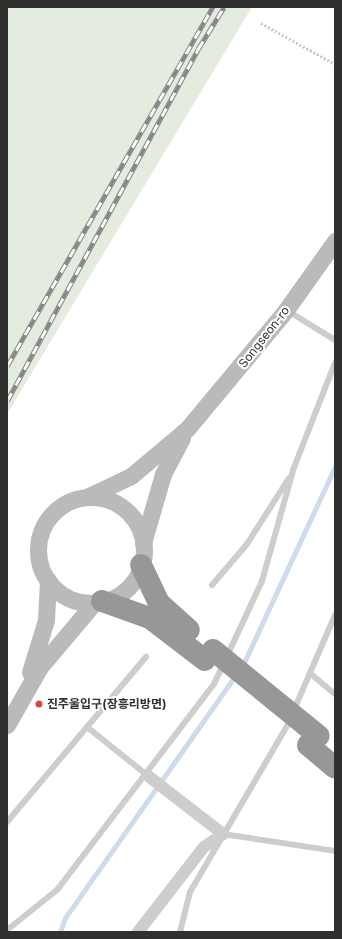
<!DOCTYPE html>
<meta charset="utf-8">
<style>
body{margin:0}
#map{position:relative;width:342px;height:939px;overflow:hidden;background:#fff;font-family:Inter,"Noto Sans KR",sans-serif}
div>[style]{position:absolute}
.green>*{inset:0;background:#e4ebdf}
.stream>*{height:4.5px;margin:-2.25px;padding:0 2.25px;transform-origin:2.25px;border-radius:2.25px;background:#cddbea}
.path>*{height:2.5px;margin-top:-1.25px;transform-origin:0;background:repeating-linear-gradient(90deg,#cacaca 0 2px,transparent 0 4px)}
.lane>*{height:6px;margin:-3px;padding:0 3px;transform-origin:3px;border-radius:3px;background:#cdcdcd}
.street>*{height:12px;margin:-6px;padding:0 6px;transform-origin:6px;border-radius:6px;background:#cdcdcd}
.secondary>*{height:17px;margin:-8.5px;padding:0 8.5px;transform-origin:8.5px;border-radius:8.5px;background:#bababa}
.secondary>.ring{margin:-8.5px;padding:0;box-sizing:content-box;background:none;border:17px solid #bababa;border-radius:50%}
.highway>*{height:22px;margin:-11px;padding:0 11px;transform-origin:11px;border-radius:11px;background:#979797}
.rail>*{height:4.5px;margin-top:-2.25px;transform-origin:0;background:repeating-linear-gradient(90deg,#fff 0 9px,#858585 0 18px);box-sizing:border-box;border-block:1px solid #858585}
.highway-bridge>*{height:22px;margin:-11px;padding:0 11px;transform-origin:11px;border-radius:11px;background:#979797}
.dots>*{width:11px;height:11px;translate:-50% -50%;box-sizing:border-box;border:2px solid #fff;border-radius:50%}
span{translate:-50% -50%;white-space:nowrap;text-align:center;line-height:1.15;-webkit-text-stroke:4px #fff;paint-order:stroke}
.street-label{font-size:12px;color:#303030}
.poi-label{font-size:12px;color:#303030;font-weight:700}
.left{translate:0 -50%;text-align:left}
.frame{position:absolute;inset:0;border:8px solid #303030;pointer-events:none}
</style>
<div id="map">
<div class="green">
<div style="clip-path:polygon(7px 7px,252px 7px,7px 414px)"></div>
</div>
<div class="stream">
<div style="left:242px;top:667px;width:221px;rotate:-65.1deg"></div>
<div style="left:60px;top:932px;width:15px;rotate:-70deg"></div>
<div style="left:65px;top:918px;width:296px;rotate:-54.9deg"></div>
</div>
<div class="path">
<div style="left:261px;top:23px;width:85px;rotate:29deg"></div>
</div>
<div class="lane">
<div style="left:288px;top:311px;width:55px;rotate:31.7deg"></div>
<div style="left:293px;top:470px;width:115px;rotate:-68.6deg"></div>
<div style="left:212px;top:585px;width:54px;rotate:-49.5deg"></div>
<div style="left:247px;top:544px;width:78px;rotate:-57.5deg"></div>
<div style="left:311px;top:674px;width:31px;rotate:40deg"></div>
<div style="left:87px;top:727px;width:77px;rotate:38.7deg"></div>
<div style="left:7px;top:822px;width:216px;rotate:-49.9deg"></div>
<div style="left:223px;top:834px;width:113px;rotate:8.6deg"></div>
<div style="left:7px;top:930px;width:64px;rotate:-38.7deg"></div>
<div style="left:57px;top:890px;width:259px;rotate:-52.7deg"></div>
<div style="left:214px;top:684px;width:114px;rotate:-65deg"></div>
<div style="left:262px;top:581px;width:118px;rotate:-74.3deg"></div>
<div style="left:180px;top:932px;width:41px;rotate:-76deg"></div>
<div style="left:190px;top:892px;width:192px;rotate:-59.7deg"></div>
<div style="left:287px;top:726px;width:121px;rotate:-66.6deg"></div>
</div>
<div class="street">
<div style="left:138px;top:932px;width:108px;rotate:-52.2deg"></div>
<div style="left:204px;top:847px;width:23px;rotate:-34deg"></div>
<div style="left:223px;top:834px;width:96px;rotate:-142.2deg"></div>
</div>
<div class="secondary">
<div style="left:87px;top:497px;width:49px;rotate:-25.5deg"></div>
<div style="left:131px;top:476px;width:73px;rotate:-40deg"></div>
<div style="left:187px;top:429px;width:155px;rotate:-50.2deg"></div>
<div style="left:286px;top:310px;width:85px;rotate:-54.6deg"></div>
<div class="ring" style="left:38px;top:497px;width:89px;height:89px"></div>
<div style="left:143px;top:543px;width:72px;rotate:-73.8deg"></div>
<div style="left:163px;top:474px;width:41px;rotate:-62.2deg"></div>
<div style="left:30px;top:672px;width:54px;rotate:-72.9deg"></div>
<div style="left:46px;top:620px;width:40px;rotate:-87.1deg"></div>
<div style="left:7px;top:725px;width:67px;rotate:-60.4deg"></div>
<div style="left:40px;top:667px;width:85px;rotate:-49.8deg"></div>
</div>
<div class="highway">
<div style="left:141px;top:565px;width:42px;rotate:64.7deg"></div>
<div style="left:159px;top:603px;width:40px;rotate:42deg"></div>
<div style="left:102px;top:601px;width:51px;rotate:19.5deg"></div>
<div style="left:150px;top:618px;width:69px;rotate:37.4deg"></div>
<div style="left:308px;top:745px;width:35px;rotate:40deg"></div>
</div>
<div class="rail">
<div style="left:7px;top:366px;width:414px;rotate:-60.2deg"></div>
<div style="left:7px;top:401px;width:400px;rotate:-61.5deg"></div>
<div style="left:198px;top:49px;width:49px;rotate:-58.2deg"></div>
</div>
<div class="highway-bridge">
<div style="left:213px;top:650px;width:136px;rotate:39.1deg"></div>
</div>
<div class="dots">
<div style="left:39px;top:704px;background:#d84640"></div>
</div>
<div class="street-label">
<span style="left:264px;top:337px;rotate:-52deg">Songseon-ro</span>
</div>
<div class="poi-label">
<span class="left" style="left:47px;top:704px">진주울입구(장흥리방면)</span>
</div>
<div class="frame"></div>
</div>
